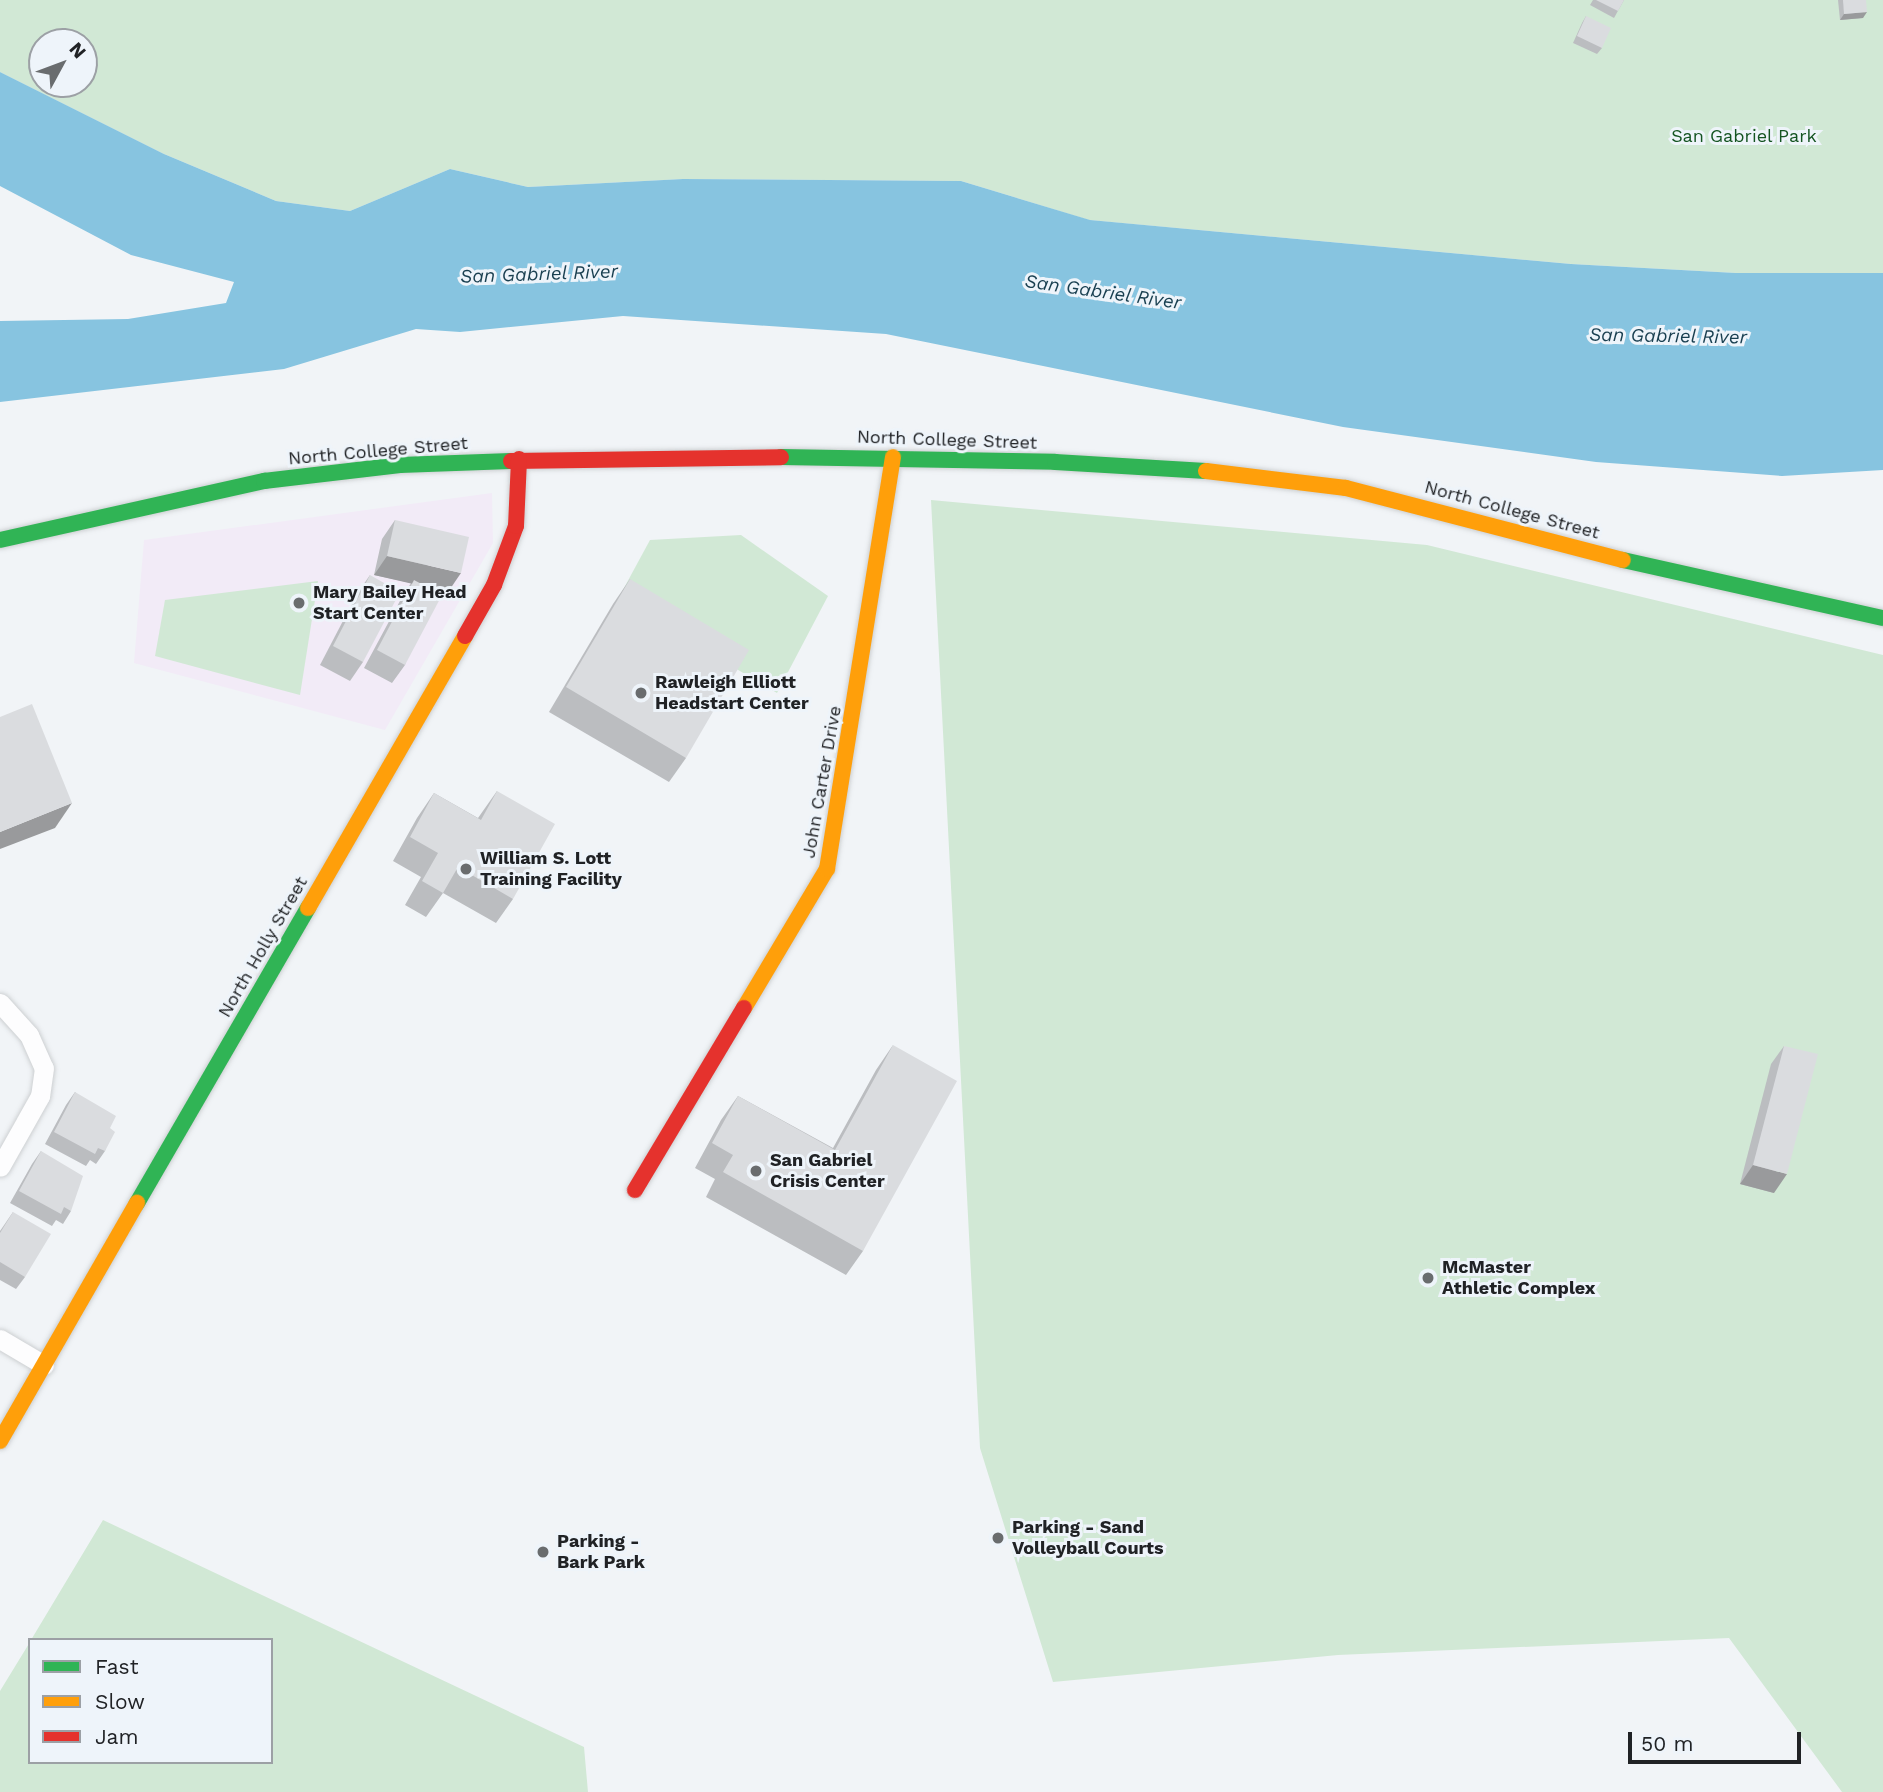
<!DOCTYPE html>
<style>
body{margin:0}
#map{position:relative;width:1883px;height:1792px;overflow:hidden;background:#f1f4f7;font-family:"Work Sans",sans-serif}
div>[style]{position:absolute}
.education>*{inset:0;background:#f2ebf7}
.green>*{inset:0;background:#d1e8d5}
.water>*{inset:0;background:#87c4e0}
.roads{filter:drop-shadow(0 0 2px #cdd0d2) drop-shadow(0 0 2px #cdd0d2)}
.street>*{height:19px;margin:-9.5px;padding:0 9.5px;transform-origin:9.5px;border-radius:9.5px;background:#fdfdfe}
.fast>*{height:16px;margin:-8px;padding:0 8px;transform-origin:8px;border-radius:8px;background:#30b455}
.slow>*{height:16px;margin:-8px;padding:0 8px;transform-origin:8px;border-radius:8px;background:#ff9f0a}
.jam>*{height:16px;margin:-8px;padding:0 8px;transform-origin:8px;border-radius:8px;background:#e5322d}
.wall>*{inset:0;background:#bbbdc0}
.shaded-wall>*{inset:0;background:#999a9c}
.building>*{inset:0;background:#dadcdf}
.dots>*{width:19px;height:19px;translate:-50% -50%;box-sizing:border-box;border:4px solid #eef4fa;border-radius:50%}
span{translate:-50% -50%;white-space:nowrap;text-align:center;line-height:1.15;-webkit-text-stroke:6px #eef4fa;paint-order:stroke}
.park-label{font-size:18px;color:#145421}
.street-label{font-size:18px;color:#202225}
.poi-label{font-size:18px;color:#202225;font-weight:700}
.left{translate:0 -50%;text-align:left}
.water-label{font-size:19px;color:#193f50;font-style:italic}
.legend{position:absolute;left:28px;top:1638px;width:245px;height:126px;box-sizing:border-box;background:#eef4fa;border:2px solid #9ca0a5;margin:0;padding:9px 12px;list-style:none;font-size:21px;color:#202225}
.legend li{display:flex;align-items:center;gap:14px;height:35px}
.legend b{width:35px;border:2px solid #9ca0a5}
.north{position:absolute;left:28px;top:28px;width:70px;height:70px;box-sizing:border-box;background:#eef4fa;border:2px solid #9ca0a5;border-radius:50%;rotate:49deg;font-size:19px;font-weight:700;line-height:28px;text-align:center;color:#202225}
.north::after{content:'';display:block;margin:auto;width:24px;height:32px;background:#696c6e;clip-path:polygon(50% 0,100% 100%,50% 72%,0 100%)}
.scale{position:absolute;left:1628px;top:1732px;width:173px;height:32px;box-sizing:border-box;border:4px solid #202225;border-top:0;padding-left:9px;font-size:21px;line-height:24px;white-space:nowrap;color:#202225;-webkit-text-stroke:5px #eef4fa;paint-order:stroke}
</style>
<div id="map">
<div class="education">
<div style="clip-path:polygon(492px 493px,493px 543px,385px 730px,134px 663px,144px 540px)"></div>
</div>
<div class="green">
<div style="clip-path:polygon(evenodd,0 0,1883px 0,1883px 273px,1736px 273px,1571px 264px,1089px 220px,961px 181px,683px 179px,528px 187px,450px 169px,350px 211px,276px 201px,164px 154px,0 72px,0 0,42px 42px,84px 42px,84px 84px,42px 84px,42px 42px)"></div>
<div style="clip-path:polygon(931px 500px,1427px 545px,1883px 655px,1883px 1792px,1842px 1792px,1729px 1638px,1338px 1655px,1053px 1682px,980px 1448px)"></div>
<div style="clip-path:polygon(741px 535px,828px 596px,777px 693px,618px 599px,650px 540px)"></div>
<div style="clip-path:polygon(318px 581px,300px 695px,155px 656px,165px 600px)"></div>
<div style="clip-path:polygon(103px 1520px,584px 1747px,588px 1792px,0 1792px,0 1691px,30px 1642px,30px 1762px,271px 1762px,271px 1640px,31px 1640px)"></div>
</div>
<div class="water">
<div style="clip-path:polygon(0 72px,164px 154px,276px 201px,350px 211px,450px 169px,528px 187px,683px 179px,961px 181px,1090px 220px,1571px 264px,1736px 273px,1883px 273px,1883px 470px,1782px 476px,1596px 462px,1343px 427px,886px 334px,623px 316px,460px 332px,416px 329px,284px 369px,0 402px,0 321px,128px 319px,226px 303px,234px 282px,131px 255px,0 186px)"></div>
</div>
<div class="roads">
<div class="street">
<div style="left:0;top:1003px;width:43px;rotate:47.8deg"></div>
<div style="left:29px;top:1035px;width:36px;rotate:66deg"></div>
<div style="left:44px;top:1068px;width:28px;rotate:98deg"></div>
<div style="left:40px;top:1096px;width:81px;rotate:119.4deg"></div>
<div style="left:0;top:1339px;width:51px;rotate:30.6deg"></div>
</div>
<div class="fast">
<div style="left:781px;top:457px;width:274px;rotate:1deg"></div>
<div style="left:1055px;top:462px;width:151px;rotate:3.4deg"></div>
<div style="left:0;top:540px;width:271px;rotate:-12.6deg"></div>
<div style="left:264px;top:481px;width:137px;rotate:-6.7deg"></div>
<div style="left:400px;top:465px;width:111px;rotate:-2.1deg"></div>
<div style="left:1623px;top:560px;width:266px;rotate:12.6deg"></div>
<div style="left:137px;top:1203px;width:341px;rotate:-59.9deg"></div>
</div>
<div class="slow">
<div style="left:1206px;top:471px;width:141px;rotate:6.9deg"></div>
<div style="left:1346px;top:488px;width:286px;rotate:14.6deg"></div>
<div style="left:308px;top:908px;width:314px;rotate:-60deg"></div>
<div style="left:744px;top:1008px;width:162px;rotate:-59.2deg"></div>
<div style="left:827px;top:869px;width:417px;rotate:-80.9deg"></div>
<div style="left:0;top:1441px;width:275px;rotate:-60.1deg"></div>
</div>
<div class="jam">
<div style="left:511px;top:461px;width:270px;rotate:-0.8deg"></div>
<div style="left:465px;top:636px;width:59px;rotate:-60.4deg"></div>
<div style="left:494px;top:585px;width:63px;rotate:-69.6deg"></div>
<div style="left:516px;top:526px;width:67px;rotate:-87.4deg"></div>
<div style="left:635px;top:1190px;width:212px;rotate:-59.1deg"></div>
</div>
</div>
<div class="wall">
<div style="clip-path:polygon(1593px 0,1624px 0,1614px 18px,1590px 5px)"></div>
<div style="clip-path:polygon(1838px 0,1866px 0,1863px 18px,1840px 20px)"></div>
<div style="clip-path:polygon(1586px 16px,1602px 48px,1597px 54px,1573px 43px,1582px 23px)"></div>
<div style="clip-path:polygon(395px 520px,448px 592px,427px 587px,405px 665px,392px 683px,364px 668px,401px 599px,411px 583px,374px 575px,382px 539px)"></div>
<div style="clip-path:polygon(370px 575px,363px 662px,350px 681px,320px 665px,357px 594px)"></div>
<div style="clip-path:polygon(630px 579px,686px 758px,669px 782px,549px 712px,613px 604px)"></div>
<div style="clip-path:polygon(497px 791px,513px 899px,496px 923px,443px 893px,426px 917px,405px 905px,421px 877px,393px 861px,417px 818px,434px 793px,478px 818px)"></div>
<div style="clip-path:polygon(893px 1045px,863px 1251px,846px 1275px,706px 1197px,715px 1179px,695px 1168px,721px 1120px,738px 1096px,833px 1148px,876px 1070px)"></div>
<div style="clip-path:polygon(1784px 1046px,1774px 1193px,1740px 1184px,1771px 1064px)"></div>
<div style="clip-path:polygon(75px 1092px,110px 1128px,105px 1151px,96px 1164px,90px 1160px,86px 1166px,45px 1144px,66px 1105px)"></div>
<div style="clip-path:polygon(41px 1151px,71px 1211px,63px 1224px,56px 1220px,52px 1226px,10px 1203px,32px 1164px)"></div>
<div style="clip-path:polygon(13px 1212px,25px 1277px,16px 1289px,0 1280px,0 1231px)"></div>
</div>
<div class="shaded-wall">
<div style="clip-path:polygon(1867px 12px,1863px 18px,1840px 20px,1844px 14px)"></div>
<div style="clip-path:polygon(387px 556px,461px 573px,448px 592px,374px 575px)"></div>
<div style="clip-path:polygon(72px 803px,55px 828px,0 849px,0 832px)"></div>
<div style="clip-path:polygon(1753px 1165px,1787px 1174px,1774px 1193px,1740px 1184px)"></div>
</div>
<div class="building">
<div style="clip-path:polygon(1596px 0,1624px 0,1618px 11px)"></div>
<div style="clip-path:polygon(1843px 0,1866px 0,1867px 12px,1844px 14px)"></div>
<div style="clip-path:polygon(1586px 16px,1611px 28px,1602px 48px,1577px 36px)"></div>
<div style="clip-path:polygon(395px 520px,469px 537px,461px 573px,387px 556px)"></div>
<div style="clip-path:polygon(370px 575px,400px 592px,363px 662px,333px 646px)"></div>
<div style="clip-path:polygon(630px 579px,749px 650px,686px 758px,566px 687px)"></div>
<div style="clip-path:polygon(414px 580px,442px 595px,405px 665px,377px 650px)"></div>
<div style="clip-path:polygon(32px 704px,72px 803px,0 832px,0 717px)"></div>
<div style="clip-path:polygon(497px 791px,555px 824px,513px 899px,458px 867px,443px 893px,422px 881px,438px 853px,410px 837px,434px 793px,481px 820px)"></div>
<div style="clip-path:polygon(893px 1045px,957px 1081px,863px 1251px,723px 1172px,733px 1155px,712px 1143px,738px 1096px,835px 1150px)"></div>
<div style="clip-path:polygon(1784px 1046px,1818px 1054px,1787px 1174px,1753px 1165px)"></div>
<div style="clip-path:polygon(75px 1092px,116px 1116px,110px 1128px,115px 1132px,105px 1151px,98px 1148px,95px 1154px,54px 1132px)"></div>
<div style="clip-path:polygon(41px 1151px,83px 1176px,71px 1211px,64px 1207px,61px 1214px,19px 1191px)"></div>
<div style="clip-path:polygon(13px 1212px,51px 1234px,25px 1277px,0 1262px,0 1233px)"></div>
</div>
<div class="dots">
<div style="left:299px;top:603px;background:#696c6e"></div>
<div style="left:641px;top:693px;background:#696c6e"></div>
<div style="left:466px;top:869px;background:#696c6e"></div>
<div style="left:756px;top:1171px;background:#696c6e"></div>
<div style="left:1428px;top:1278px;background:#696c6e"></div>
<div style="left:998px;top:1538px;background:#696c6e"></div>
<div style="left:543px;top:1552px;background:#696c6e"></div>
</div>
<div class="park-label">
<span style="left:1744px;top:136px">San Gabriel Park</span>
</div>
<div class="street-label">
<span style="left:947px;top:440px;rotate:2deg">North College Street</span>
<span style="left:378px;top:451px;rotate:-5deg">North College Street</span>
<span style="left:1512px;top:510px;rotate:15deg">North College Street</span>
<span style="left:822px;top:782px;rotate:-80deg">John Carter Drive</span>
<span style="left:263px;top:947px;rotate:-60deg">North Holly Street</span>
</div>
<div class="poi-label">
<span class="left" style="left:313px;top:603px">Mary Bailey Head<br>Start Center</span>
<span class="left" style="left:655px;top:693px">Rawleigh Elliott<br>Headstart Center</span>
<span class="left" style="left:480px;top:869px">William S. Lott<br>Training Facility</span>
<span class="left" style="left:770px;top:1171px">San Gabriel<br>Crisis Center</span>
<span class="left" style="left:1442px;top:1278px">McMaster<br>Athletic Complex</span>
<span class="left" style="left:1012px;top:1538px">Parking - Sand<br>Volleyball Courts</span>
<span class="left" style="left:557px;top:1552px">Parking -<br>Bark Park</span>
</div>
<div class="water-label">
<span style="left:539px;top:274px;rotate:-2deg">San Gabriel River</span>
<span style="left:1103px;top:292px;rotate:8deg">San Gabriel River</span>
<span style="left:1668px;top:336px;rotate:1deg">San Gabriel River</span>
</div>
<ul class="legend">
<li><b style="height:9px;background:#30b455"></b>Fast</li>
<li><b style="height:9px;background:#ff9f0a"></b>Slow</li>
<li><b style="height:9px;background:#e5322d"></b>Jam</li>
</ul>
<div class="north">N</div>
<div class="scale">50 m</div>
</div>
